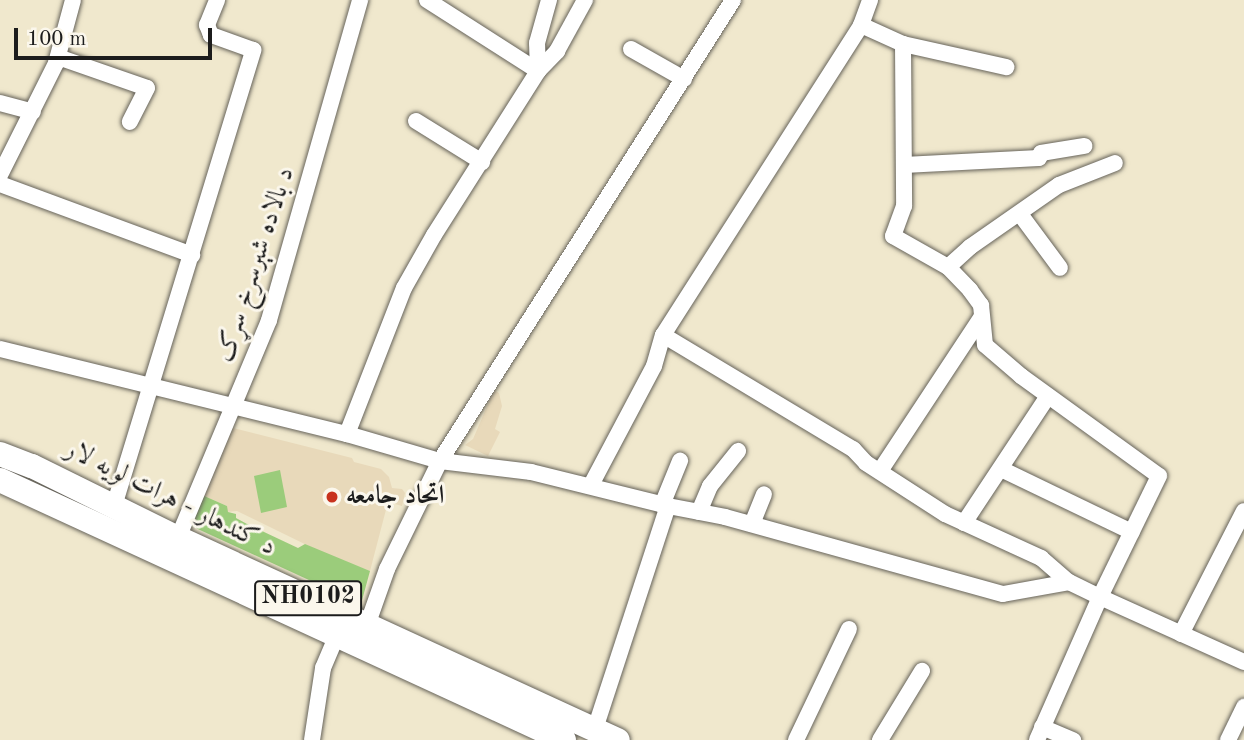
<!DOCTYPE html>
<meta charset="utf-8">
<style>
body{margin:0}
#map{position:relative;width:1244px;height:740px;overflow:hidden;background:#f0e8cd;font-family:"Old Standard TT",Amiri,serif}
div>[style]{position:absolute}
.built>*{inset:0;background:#e8d9ba}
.green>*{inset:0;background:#9bcc7b}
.roads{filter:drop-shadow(0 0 2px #66635a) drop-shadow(0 0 2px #66635a)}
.minor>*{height:16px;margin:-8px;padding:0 8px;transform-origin:8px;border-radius:8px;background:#fff}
.highway>*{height:24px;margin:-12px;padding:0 12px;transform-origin:12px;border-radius:12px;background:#fff}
.dots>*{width:19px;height:19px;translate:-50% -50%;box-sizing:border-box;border:4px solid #fbf7ec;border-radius:50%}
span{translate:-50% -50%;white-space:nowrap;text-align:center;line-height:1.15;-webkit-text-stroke:6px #fbf7ec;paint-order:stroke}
.shield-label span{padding:2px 5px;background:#fbf7ec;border:2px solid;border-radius:5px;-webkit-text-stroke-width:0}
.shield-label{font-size:24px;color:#1c1c1c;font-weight:700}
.street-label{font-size:26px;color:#1c1c1c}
.poi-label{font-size:26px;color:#1c1c1c;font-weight:700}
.left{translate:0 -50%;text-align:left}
.scale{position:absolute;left:14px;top:28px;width:198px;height:32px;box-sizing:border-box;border:4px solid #1c1c1c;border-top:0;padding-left:9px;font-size:21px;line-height:24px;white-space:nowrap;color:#1c1c1c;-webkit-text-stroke:5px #fbf7ec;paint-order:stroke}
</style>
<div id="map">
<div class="built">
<div style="clip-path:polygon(494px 390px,499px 393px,502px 406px,495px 429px,500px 432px,488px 456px,465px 445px,473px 439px)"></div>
<div style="clip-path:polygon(233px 428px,352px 458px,354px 462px,381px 469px,389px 477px,392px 488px,402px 489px,405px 493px,402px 506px,388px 502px,370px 571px,323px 553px,237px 511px,227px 512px,227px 506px,202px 495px)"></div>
</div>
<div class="green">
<div style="clip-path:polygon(280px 470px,287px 507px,261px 513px,254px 476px)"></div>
<div style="clip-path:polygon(202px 495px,227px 506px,228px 512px,236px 514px,236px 518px,247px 524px,298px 548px,305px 544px,370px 571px,361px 604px,189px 525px)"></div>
</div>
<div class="roads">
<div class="minor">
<div style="left:427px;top:0;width:132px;rotate:32.6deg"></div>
<div style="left:861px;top:25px;width:46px;rotate:24.3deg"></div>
<div style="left:903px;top:44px;width:106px;rotate:12.6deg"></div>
<div style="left:903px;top:44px;width:162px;rotate:89.6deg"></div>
<div style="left:904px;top:206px;width:32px;rotate:110deg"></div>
<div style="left:893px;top:236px;width:63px;rotate:29.4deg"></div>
<div style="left:948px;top:267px;width:32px;rotate:46deg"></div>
<div style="left:970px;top:290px;width:19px;rotate:54deg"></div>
<div style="left:981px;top:305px;width:40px;rotate:84.3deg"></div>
<div style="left:985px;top:345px;width:48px;rotate:40.7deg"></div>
<div style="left:1021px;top:376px;width:170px;rotate:35.9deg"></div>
<div style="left:1159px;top:476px;width:135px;rotate:116deg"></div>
<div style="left:1100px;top:597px;width:156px;rotate:113.8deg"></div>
<div style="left:631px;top:49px;width:61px;rotate:29.5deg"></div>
<div style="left:58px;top:57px;width:94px;rotate:19.2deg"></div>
<div style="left:147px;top:88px;width:38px;rotate:117deg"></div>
<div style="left:538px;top:71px;width:28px;rotate:-92deg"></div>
<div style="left:537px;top:43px;width:45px;rotate:-74.4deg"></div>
<div style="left:0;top:103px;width:34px;rotate:15deg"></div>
<div style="left:416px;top:121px;width:78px;rotate:31.8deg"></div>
<div style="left:904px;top:165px;width:135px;rotate:-3deg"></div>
<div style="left:1039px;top:158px;width:5px;rotate:-68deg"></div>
<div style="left:1041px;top:153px;width:44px;rotate:-9.2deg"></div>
<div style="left:0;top:175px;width:125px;rotate:-63.4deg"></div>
<div style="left:56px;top:63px;width:65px;rotate:-74.9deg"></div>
<div style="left:0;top:184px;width:205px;rotate:20.3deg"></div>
<div style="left:1020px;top:214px;width:67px;rotate:53.5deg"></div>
<div style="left:948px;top:267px;width:30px;rotate:-42deg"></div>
<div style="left:970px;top:247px;width:108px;rotate:-34.9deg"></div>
<div style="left:1059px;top:185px;width:60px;rotate:-21.4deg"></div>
<div style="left:663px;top:335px;width:222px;rotate:31deg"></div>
<div style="left:853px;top:449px;width:19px;rotate:47deg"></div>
<div style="left:866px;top:463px;width:94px;rotate:32.8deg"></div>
<div style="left:945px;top:514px;width:106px;rotate:24.6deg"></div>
<div style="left:1041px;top:558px;width:37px;rotate:41deg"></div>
<div style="left:1069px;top:582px;width:34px;rotate:26deg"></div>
<div style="left:1100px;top:597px;width:158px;rotate:24.3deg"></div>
<div style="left:0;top:349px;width:357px;rotate:13.8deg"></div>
<div style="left:347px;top:434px;width:97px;rotate:16.2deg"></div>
<div style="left:440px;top:461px;width:92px;rotate:6.9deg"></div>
<div style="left:531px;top:472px;width:141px;rotate:13.9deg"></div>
<div style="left:668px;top:506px;width:58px;rotate:10.9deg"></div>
<div style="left:725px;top:517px;width:288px;rotate:15.5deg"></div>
<div style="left:1003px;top:594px;width:67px;rotate:-10.3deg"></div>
<div style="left:347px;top:434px;width:157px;rotate:-68.7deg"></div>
<div style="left:404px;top:288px;width:61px;rotate:-60.5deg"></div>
<div style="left:434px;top:235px;width:194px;rotate:-57.6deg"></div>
<div style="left:538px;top:71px;width:28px;rotate:-46deg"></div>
<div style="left:557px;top:51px;width:58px;rotate:-61.2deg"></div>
<div style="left:1001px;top:469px;width:145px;rotate:25.7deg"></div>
<div style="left:880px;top:471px;width:183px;rotate:-56.6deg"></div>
<div style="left:591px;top:485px;width:135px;rotate:-62.1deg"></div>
<div style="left:654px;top:366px;width:32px;rotate:-74deg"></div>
<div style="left:663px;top:335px;width:368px;rotate:-57.4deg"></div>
<div style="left:861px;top:25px;width:27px;rotate:-70deg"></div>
<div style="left:662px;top:505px;width:48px;rotate:-67.8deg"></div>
<div style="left:114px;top:506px;width:477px;rotate:-73deg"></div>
<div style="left:253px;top:50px;width:45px;rotate:-160.3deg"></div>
<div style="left:211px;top:35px;width:11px;rotate:-112deg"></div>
<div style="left:207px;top:25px;width:27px;rotate:-68deg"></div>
<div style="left:699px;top:512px;width:28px;rotate:-67deg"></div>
<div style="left:710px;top:486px;width:45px;rotate:-51.3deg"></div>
<div style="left:964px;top:523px;width:152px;rotate:-56.5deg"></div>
<div style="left:752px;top:524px;width:32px;rotate:-68deg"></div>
<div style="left:178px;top:538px;width:236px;rotate:-67.3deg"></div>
<div style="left:269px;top:320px;width:333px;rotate:-74.1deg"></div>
<div style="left:364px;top:634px;width:69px;rotate:-70.5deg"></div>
<div style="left:387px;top:569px;width:120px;rotate:-63.9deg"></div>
<div style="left:440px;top:461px;width:546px;rotate:-57.56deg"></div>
<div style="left:1181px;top:634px;width:138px;rotate:-62.9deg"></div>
<div style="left:1042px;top:727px;width:34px;rotate:23deg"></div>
<div style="left:595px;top:729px;width:235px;rotate:-71.9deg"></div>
<div style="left:312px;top:740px;width:73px;rotate:-81.3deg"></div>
<div style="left:323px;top:668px;width:36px;rotate:-67deg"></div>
<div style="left:796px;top:740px;width:123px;rotate:-64.5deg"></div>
<div style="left:880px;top:740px;width:81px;rotate:-58.7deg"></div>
<div style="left:1228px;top:740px;width:37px;rotate:-64deg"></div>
</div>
<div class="highway">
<div style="left:0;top:454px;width:34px;rotate:21deg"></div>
<div style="left:32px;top:466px;width:163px;rotate:26.3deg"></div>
<div style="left:178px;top:538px;width:484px;rotate:24.7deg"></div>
<div style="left:0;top:480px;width:621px;rotate:24.75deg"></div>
</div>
</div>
<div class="dots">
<div style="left:332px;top:497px;background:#c8321e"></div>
</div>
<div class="shield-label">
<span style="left:308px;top:598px">NH0102</span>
</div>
<div class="street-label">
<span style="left:256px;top:265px;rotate:-72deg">د بالاده شېرسرخ سړک</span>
<span style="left:170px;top:499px;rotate:26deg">د کندهار - هرات لويه لار</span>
</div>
<div class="poi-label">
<span class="left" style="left:346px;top:497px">اتحاد جامعه</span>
</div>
<div class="scale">100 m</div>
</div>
